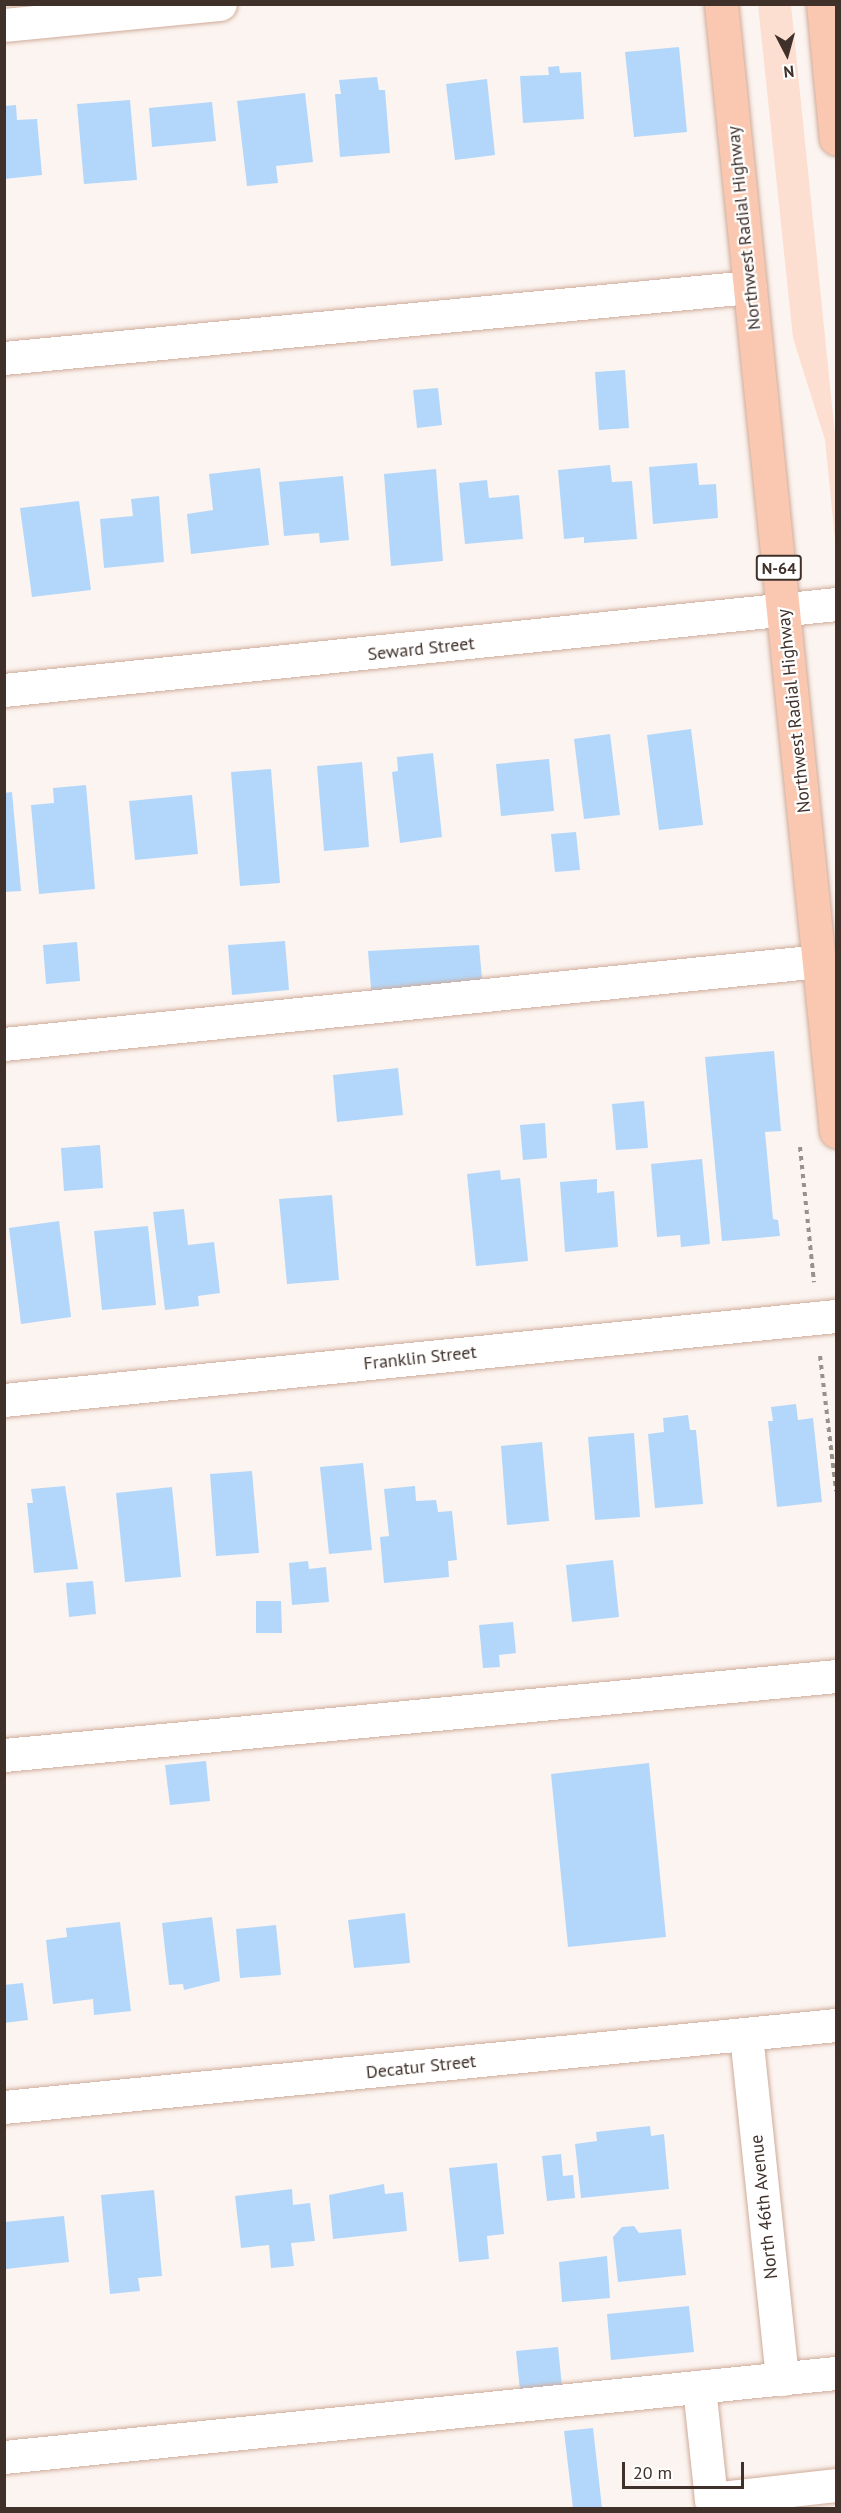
<!DOCTYPE html>
<style>
body{margin:0}
#map{position:relative;width:841px;height:2513px;overflow:hidden;background:#fcf4f0;font-family:"PT Sans",sans-serif}
div>[style]{position:absolute}
.green>*{inset:0;background:#fddfd1}
.building>*{inset:0;background:#b3d7fa}
.path>*{height:4px;margin-top:-2px;transform-origin:0;background:repeating-linear-gradient(90deg,#9b8f8a 0 4.5px,transparent 0 9px)}
.roads{filter:drop-shadow(0 0 2px #cfab9a) drop-shadow(0 0 2px #cfab9a)}
.minor>*{height:33px;margin:-16.5px;padding:0 16.5px;transform-origin:16.5px;border-radius:16.5px;background:#fff}
.major>*{height:33px;margin:-16.5px;padding:0 16.5px;transform-origin:16.5px;border-radius:16.5px;background:#fac8b0}
span{translate:-50% -50%;white-space:nowrap;text-align:center;line-height:1.15;-webkit-text-stroke:4.5px #fff;paint-order:stroke}
.shield-label span{padding:2px 4px;background:#fff;border:2px solid;border-radius:4px;-webkit-text-stroke-width:0}
.shield-label{font-size:16px;color:#3f302a;font-weight:700}
.street-label{font-size:18px;color:#3f302a}
.frame{position:absolute;inset:0;border:6px solid #3f302a;pointer-events:none}
.north{position:absolute;left:757px;top:24px;width:60px;height:60px;-webkit-text-stroke:4px #fff;paint-order:stroke;rotate:174deg;font-size:16px;font-weight:700;line-height:24px;text-align:center;color:#3f302a}
.north::after{content:'';display:block;margin:auto;width:21px;height:27px;background:#3f302a;clip-path:polygon(50% 0,100% 100%,50% 72%,0 100%)}
.scale{position:absolute;left:622px;top:2462px;width:122px;height:27px;box-sizing:border-box;border:3px solid #3f302a;border-top:0;padding-left:8px;font-size:18px;line-height:21px;white-space:nowrap;color:#3f302a;-webkit-text-stroke:4px #fff;paint-order:stroke}
</style>
<div id="map">
<div class="green">
<div style="clip-path:polygon(758px 5px,791px 5px,836px 444px,835px 539px,825px 440px,793px 338px)"></div>
</div>
<div class="building">
<div style="clip-path:polygon(679px 47px,687px 132px,634px 137px,625px 52px)"></div>
<div style="clip-path:polygon(559px 66px,560px 73px,581px 72px,584px 119px,523px 123px,520px 76px,549px 75px,548px 67px)"></div>
<div style="clip-path:polygon(377px 77px,379px 90px,385px 90px,390px 153px,340px 157px,335px 94px,341px 94px,339px 80px)"></div>
<div style="clip-path:polygon(487px 79px,495px 155px,455px 160px,446px 84px)"></div>
<div style="clip-path:polygon(305px 93px,313px 162px,276px 166px,278px 183px,247px 186px,237px 101px)"></div>
<div style="clip-path:polygon(130px 100px,137px 180px,84px 184px,77px 104px)"></div>
<div style="clip-path:polygon(212px 102px,216px 141px,152px 147px,149px 108px)"></div>
<div style="clip-path:polygon(16px 105px,17px 120px,37px 119px,42px 175px,4px 179px,4px 106px)"></div>
<div style="clip-path:polygon(625px 370px,629px 428px,599px 430px,595px 372px)"></div>
<div style="clip-path:polygon(438px 388px,442px 425px,417px 428px,413px 390px)"></div>
<div style="clip-path:polygon(697px 463px,699px 485px,716px 484px,718px 518px,653px 524px,649px 467px)"></div>
<div style="clip-path:polygon(610px 465px,612px 482px,632px 481px,637px 539px,584px 543px,584px 537px,564px 539px,558px 470px)"></div>
<div style="clip-path:polygon(260px 468px,269px 545px,191px 554px,187px 514px,213px 510px,209px 474px)"></div>
<div style="clip-path:polygon(436px 469px,443px 561px,391px 566px,384px 474px)"></div>
<div style="clip-path:polygon(343px 476px,349px 540px,320px 543px,319px 533px,284px 536px,279px 482px)"></div>
<div style="clip-path:polygon(487px 480px,489px 498px,519px 495px,523px 539px,465px 544px,459px 483px)"></div>
<div style="clip-path:polygon(159px 496px,164px 562px,104px 568px,100px 519px,133px 516px,131px 499px)"></div>
<div style="clip-path:polygon(79px 501px,91px 590px,32px 597px,20px 508px)"></div>
<div style="clip-path:polygon(691px 729px,703px 825px,659px 830px,647px 735px)"></div>
<div style="clip-path:polygon(610px 734px,620px 815px,584px 819px,574px 739px)"></div>
<div style="clip-path:polygon(433px 753px,442px 837px,400px 843px,392px 772px,398px 771px,397px 757px)"></div>
<div style="clip-path:polygon(549px 759px,554px 811px,501px 816px,496px 764px)"></div>
<div style="clip-path:polygon(362px 762px,369px 847px,324px 851px,317px 766px)"></div>
<div style="clip-path:polygon(271px 769px,280px 883px,240px 886px,231px 772px)"></div>
<div style="clip-path:polygon(86px 785px,95px 889px,39px 894px,31px 805px,54px 803px,53px 788px)"></div>
<div style="clip-path:polygon(12px 792px,21px 891px,4px 892px,4px 793px)"></div>
<div style="clip-path:polygon(192px 795px,198px 854px,135px 860px,129px 801px)"></div>
<div style="clip-path:polygon(576px 832px,580px 870px,555px 872px,551px 834px)"></div>
<div style="clip-path:polygon(285px 941px,289px 990px,232px 995px,228px 945px)"></div>
<div style="clip-path:polygon(77px 942px,80px 981px,46px 984px,43px 945px)"></div>
<div style="clip-path:polygon(479px 945px,483px 990px,372px 1000px,368px 951px)"></div>
<div style="clip-path:polygon(774px 1051px,781px 1131px,765px 1132px,773px 1219px,778px 1220px,780px 1236px,722px 1241px,705px 1057px)"></div>
<div style="clip-path:polygon(398px 1068px,403px 1115px,337px 1122px,333px 1075px)"></div>
<div style="clip-path:polygon(644px 1101px,648px 1148px,616px 1150px,612px 1104px)"></div>
<div style="clip-path:polygon(545px 1123px,547px 1158px,523px 1160px,520px 1125px)"></div>
<div style="clip-path:polygon(100px 1145px,103px 1188px,64px 1191px,61px 1148px)"></div>
<div style="clip-path:polygon(702px 1159px,710px 1244px,681px 1247px,680px 1235px,657px 1237px,651px 1164px)"></div>
<div style="clip-path:polygon(500px 1170px,501px 1180px,520px 1178px,528px 1261px,476px 1266px,467px 1174px)"></div>
<div style="clip-path:polygon(597px 1179px,597px 1193px,614px 1191px,618px 1247px,565px 1252px,560px 1182px)"></div>
<div style="clip-path:polygon(332px 1195px,339px 1280px,287px 1284px,279px 1199px)"></div>
<div style="clip-path:polygon(184px 1209px,188px 1245px,214px 1242px,220px 1293px,198px 1296px,199px 1306px,165px 1310px,153px 1212px)"></div>
<div style="clip-path:polygon(59px 1221px,71px 1317px,21px 1324px,9px 1228px)"></div>
<div style="clip-path:polygon(148px 1226px,156px 1305px,102px 1310px,94px 1231px)"></div>
<div style="clip-path:polygon(796px 1404px,798px 1420px,813px 1418px,822px 1502px,777px 1507px,768px 1421px,773px 1421px,771px 1407px)"></div>
<div style="clip-path:polygon(688px 1415px,690px 1430px,696px 1430px,703px 1504px,655px 1508px,648px 1434px,664px 1432px,663px 1418px)"></div>
<div style="clip-path:polygon(634px 1433px,640px 1517px,595px 1520px,588px 1437px)"></div>
<div style="clip-path:polygon(542px 1442px,549px 1521px,507px 1525px,501px 1446px)"></div>
<div style="clip-path:polygon(363px 1463px,372px 1550px,329px 1554px,320px 1467px)"></div>
<div style="clip-path:polygon(252px 1471px,259px 1553px,216px 1556px,210px 1474px)"></div>
<div style="clip-path:polygon(65px 1486px,78px 1569px,34px 1573px,27px 1503px,33px 1503px,31px 1489px)"></div>
<div style="clip-path:polygon(415px 1486px,416px 1501px,436px 1500px,438px 1512px,452px 1511px,457px 1560px,448px 1561px,449px 1577px,384px 1583px,380px 1537px,389px 1536px,384px 1489px)"></div>
<div style="clip-path:polygon(172px 1487px,181px 1577px,125px 1582px,116px 1493px)"></div>
<div style="clip-path:polygon(613px 1560px,619px 1617px,572px 1622px,566px 1565px)"></div>
<div style="clip-path:polygon(308px 1561px,309px 1569px,326px 1567px,329px 1602px,292px 1605px,289px 1563px)"></div>
<div style="clip-path:polygon(93px 1581px,96px 1614px,69px 1617px,66px 1583px)"></div>
<div style="clip-path:polygon(256px 1601px,281px 1601px,282px 1633px,256px 1633px)"></div>
<div style="clip-path:polygon(513px 1622px,516px 1653px,499px 1655px,500px 1667px,483px 1668px,479px 1625px)"></div>
<div style="clip-path:polygon(206px 1761px,210px 1801px,170px 1805px,165px 1765px)"></div>
<div style="clip-path:polygon(649px 1763px,666px 1937px,568px 1947px,551px 1774px)"></div>
<div style="clip-path:polygon(405px 1913px,410px 1963px,354px 1968px,348px 1920px)"></div>
<div style="clip-path:polygon(212px 1917px,220px 1981px,184px 1990px,183px 1984px,169px 1985px,162px 1923px)"></div>
<div style="clip-path:polygon(120px 1922px,131px 2011px,94px 2015px,93px 1999px,53px 2004px,46px 1940px,67px 1937px,66px 1928px)"></div>
<div style="clip-path:polygon(276px 1925px,281px 1975px,240px 1978px,236px 1929px)"></div>
<div style="clip-path:polygon(23px 1983px,28px 2020px,4px 2023px,4px 1985px)"></div>
<div style="clip-path:polygon(650px 2126px,651px 2136px,664px 2134px,669px 2189px,581px 2198px,575px 2144px,597px 2141px,596px 2132px)"></div>
<div style="clip-path:polygon(561px 2154px,563px 2176px,573px 2175px,575px 2198px,547px 2201px,542px 2156px)"></div>
<div style="clip-path:polygon(497px 2163px,504px 2234px,487px 2236px,489px 2259px,459px 2262px,449px 2168px)"></div>
<div style="clip-path:polygon(384px 2184px,385px 2194px,403px 2192px,407px 2231px,333px 2239px,329px 2195px)"></div>
<div style="clip-path:polygon(292px 2189px,293px 2205px,310px 2203px,315px 2241px,291px 2243px,294px 2266px,271px 2268px,269px 2245px,241px 2248px,235px 2196px)"></div>
<div style="clip-path:polygon(154px 2190px,162px 2276px,138px 2278px,140px 2291px,110px 2294px,101px 2195px)"></div>
<div style="clip-path:polygon(64px 2216px,69px 2262px,6px 2269px,4px 2222px)"></div>
<div style="clip-path:polygon(634px 2226px,639px 2233px,681px 2229px,686px 2275px,618px 2282px,613px 2237px,622px 2227px)"></div>
<div style="clip-path:polygon(607px 2256px,610px 2298px,562px 2302px,559px 2262px)"></div>
<div style="clip-path:polygon(689px 2306px,694px 2352px,611px 2360px,607px 2314px)"></div>
<div style="clip-path:polygon(558px 2347px,562px 2386px,520px 2391px,516px 2351px)"></div>
<div style="clip-path:polygon(593px 2428px,602px 2508px,573px 2508px,564px 2431px)"></div>
</div>
<div class="path">
<div style="left:800px;top:1147px;width:136px;rotate:84.1deg"></div>
<div style="left:820px;top:1356px;width:136px;rotate:83.2deg"></div>
</div>
<div class="roads">
<div class="minor">
<div style="left:4px;top:25px;width:217px;rotate:-5.6deg"></div>
<div style="left:4px;top:358px;width:749px;rotate:-5.44deg"></div>
<div style="left:4px;top:690px;width:836px;rotate:-5.9deg"></div>
<div style="left:4px;top:1044px;width:819px;rotate:-5.81deg"></div>
<div style="left:4px;top:1400px;width:836px;rotate:-5.77deg"></div>
<div style="left:4px;top:1755px;width:836px;rotate:-5.42deg"></div>
<div style="left:746px;top:2035px;width:346px;rotate:84deg"></div>
<div style="left:4px;top:2107px;width:836px;rotate:-5.63deg"></div>
<div style="left:699px;top:2387px;width:113px;rotate:83.9deg"></div>
<div style="left:711px;top:2499px;width:126px;rotate:-6.4deg"></div>
<div style="left:4px;top:2457px;width:836px;rotate:-5.77deg"></div>
</div>
<div class="major">
<div style="left:721px;top:4px;width:1133px;rotate:84.17deg"></div>
<div style="left:823px;top:4px;width:135px;rotate:84.5deg"></div>
</div>
</div>
<div class="shield-label">
<span style="left:779px;top:568px">N-64</span>
</div>
<div class="street-label">
<span style="left:744px;top:228px;rotate:-96deg">Northwest Radial Highway</span>
<span style="left:421px;top:649px;rotate:-6deg">Seward Street</span>
<span style="left:794px;top:711px;rotate:-96deg">Northwest Radial Highway</span>
<span style="left:420px;top:1358px;rotate:-6deg">Franklin Street</span>
<span style="left:421px;top:2067px;rotate:-6deg">Decatur Street</span>
<span style="left:764px;top:2207px;rotate:-96deg">North 46th Avenue</span>
</div>
<div class="frame"></div>
<div class="north">N</div>
<div class="scale">20 m</div>
</div>
